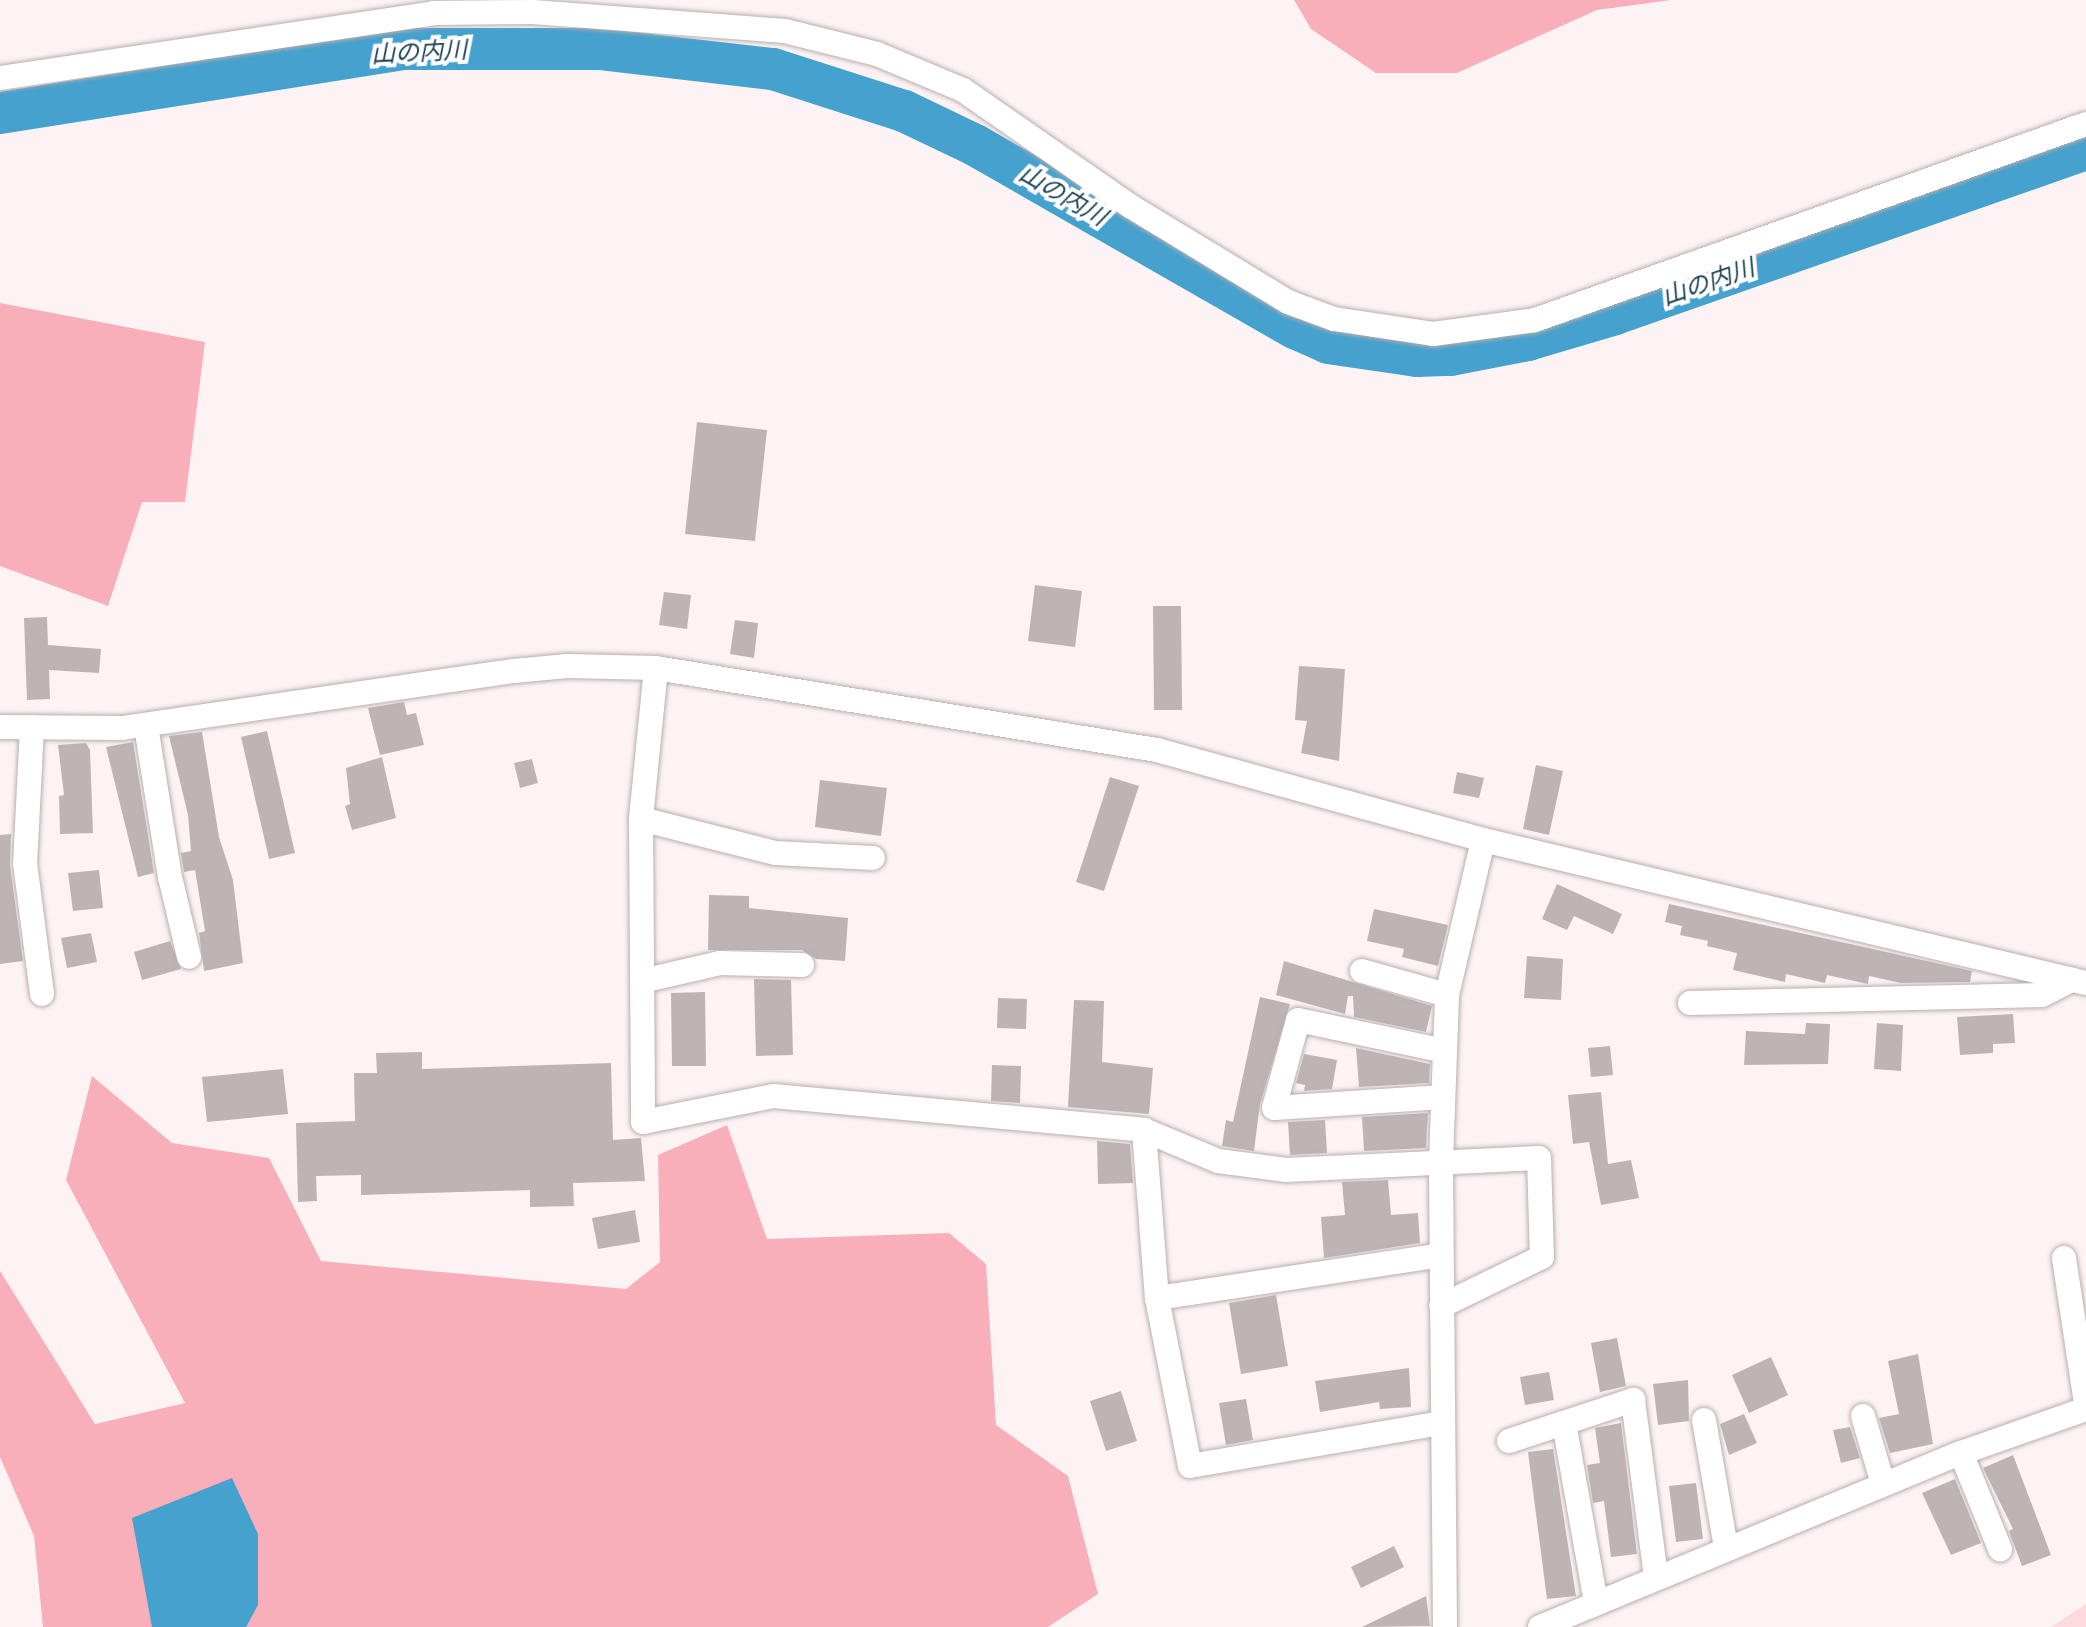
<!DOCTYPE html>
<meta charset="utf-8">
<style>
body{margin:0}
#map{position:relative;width:2086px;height:1627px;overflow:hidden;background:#fdf3f4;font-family:"Archivo Narrow","Noto Sans JP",sans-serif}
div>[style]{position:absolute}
.green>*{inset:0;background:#fed9de}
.forest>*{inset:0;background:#f8afba}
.water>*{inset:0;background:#45a1ce}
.river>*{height:42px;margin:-21px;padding:0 21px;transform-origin:21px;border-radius:21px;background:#45a1ce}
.building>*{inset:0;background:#beb4b5}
.roads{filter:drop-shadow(0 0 2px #b8aeaf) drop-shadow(0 0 2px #b8aeaf)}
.minor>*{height:24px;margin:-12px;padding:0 12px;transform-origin:12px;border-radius:12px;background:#fff}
span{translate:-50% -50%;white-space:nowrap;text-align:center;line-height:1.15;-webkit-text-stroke:8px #fff;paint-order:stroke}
.water-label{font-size:24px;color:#173f52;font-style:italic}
</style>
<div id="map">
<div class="green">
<div style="clip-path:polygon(2086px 1604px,2086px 1627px,2051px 1627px)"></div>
</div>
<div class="forest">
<div style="clip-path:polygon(1294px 0,1671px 0,1597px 10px,1457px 73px,1376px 73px,1311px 29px)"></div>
<div style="clip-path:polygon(0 303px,205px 342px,185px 502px,142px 502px,108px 606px,0 566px)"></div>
<div style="clip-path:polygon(92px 1076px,172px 1143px,269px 1158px,321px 1261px,626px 1289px,660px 1262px,658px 1155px,727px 1125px,767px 1239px,949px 1233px,986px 1264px,996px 1425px,1068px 1476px,1098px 1594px,1048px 1627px,43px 1627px,34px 1536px,0 1457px,0 1271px,95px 1424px,185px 1403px,66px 1180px)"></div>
</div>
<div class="water">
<div style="clip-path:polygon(232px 1478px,258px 1534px,258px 1605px,246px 1627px,152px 1627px,132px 1518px)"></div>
</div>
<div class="river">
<div style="left:0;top:113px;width:410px;rotate:-9deg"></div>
<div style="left:405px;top:49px;width:194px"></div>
<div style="left:599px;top:49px;width:175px;rotate:6.6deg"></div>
<div style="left:773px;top:69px;width:138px;rotate:17.8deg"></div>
<div style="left:904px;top:111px;width:79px;rotate:25.6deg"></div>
<div style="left:975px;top:145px;width:369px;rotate:29.8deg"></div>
<div style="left:1295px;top:328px;width:36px;rotate:24deg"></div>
<div style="left:1328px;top:343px;width:90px;rotate:8.3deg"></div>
<div style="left:1417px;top:356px;width:34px;rotate:-2deg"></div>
<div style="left:1451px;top:355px;width:78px;rotate:-11deg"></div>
<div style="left:1528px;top:340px;width:91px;rotate:-16.6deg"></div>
<div style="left:1615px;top:314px;width:499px;rotate:-19.3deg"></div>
</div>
<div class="building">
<div style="clip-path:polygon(697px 422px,767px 430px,755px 541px,685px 534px)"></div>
<div style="clip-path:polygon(1035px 585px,1082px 591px,1075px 647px,1028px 641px)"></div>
<div style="clip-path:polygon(664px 592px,691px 595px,687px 629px,659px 625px)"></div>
<div style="clip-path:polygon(1153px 606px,1181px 606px,1182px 710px,1154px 710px)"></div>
<div style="clip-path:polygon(47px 617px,48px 645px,101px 649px,99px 673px,49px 670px,50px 699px,27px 700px,24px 618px)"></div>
<div style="clip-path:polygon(735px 620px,758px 623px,754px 658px,730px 654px)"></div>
<div style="clip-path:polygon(1299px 666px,1345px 669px,1339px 761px,1301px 753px,1307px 721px,1295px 720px)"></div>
<div style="clip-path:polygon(404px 702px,407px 715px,416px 713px,424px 745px,380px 755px,368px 708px)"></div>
<div style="clip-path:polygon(267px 731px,295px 853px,269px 859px,241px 737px)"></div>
<div style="clip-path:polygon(202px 732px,219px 837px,233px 880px,243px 963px,204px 971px,199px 933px,205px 931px,195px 870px,184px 872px,181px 853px,191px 851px,188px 815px,169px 736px)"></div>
<div style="clip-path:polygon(133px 742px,154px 873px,138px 877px,106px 747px)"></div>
<div style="clip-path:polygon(86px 743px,90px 750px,93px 833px,60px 834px,59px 796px,64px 795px,58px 745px)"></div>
<div style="clip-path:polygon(382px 757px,396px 818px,352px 830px,345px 806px,350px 804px,346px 768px)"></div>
<div style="clip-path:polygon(532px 759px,538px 783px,520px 788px,514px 763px)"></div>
<div style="clip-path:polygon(1536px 765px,1563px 771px,1549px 835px,1523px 829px)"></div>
<div style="clip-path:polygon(1457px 772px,1484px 778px,1479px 798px,1453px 793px)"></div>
<div style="clip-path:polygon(1110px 777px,1139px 786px,1104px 891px,1076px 882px)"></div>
<div style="clip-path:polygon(820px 780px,887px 788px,881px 836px,815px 827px)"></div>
<div style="clip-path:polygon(11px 834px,10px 865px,23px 961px,0 964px,0 835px)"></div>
<div style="clip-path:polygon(99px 870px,103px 908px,73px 911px,68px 873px)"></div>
<div style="clip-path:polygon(1557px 884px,1622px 914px,1613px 934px,1574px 916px,1567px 930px,1542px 919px)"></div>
<div style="clip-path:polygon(709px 895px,749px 896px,749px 908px,848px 918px,845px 961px,816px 959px,802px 950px,708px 950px)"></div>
<div style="clip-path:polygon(1669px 904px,1972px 971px,1970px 982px,1901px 983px,1869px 976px,1868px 984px,1827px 975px,1825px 983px,1786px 974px,1785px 982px,1733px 970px,1737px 953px,1707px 946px,1708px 941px,1680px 935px,1682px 926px,1665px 922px)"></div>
<div style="clip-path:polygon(1374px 909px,1448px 925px,1438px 966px,1402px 957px,1404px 949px,1367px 941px)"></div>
<div style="clip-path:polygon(91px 933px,97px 962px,67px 968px,61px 938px)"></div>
<div style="clip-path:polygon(170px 941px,181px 969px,142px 980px,134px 952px)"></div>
<div style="clip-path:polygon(1527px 956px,1563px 959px,1561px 1000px,1524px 998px)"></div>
<div style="clip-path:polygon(1284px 961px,1432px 1006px,1426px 1032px,1354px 1017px,1353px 996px,1348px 996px,1345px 1014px,1276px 995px)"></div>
<div style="clip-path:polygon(754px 979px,791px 980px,793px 1055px,756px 1056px)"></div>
<div style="clip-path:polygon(705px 992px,706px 1066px,672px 1066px,671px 993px)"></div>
<div style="clip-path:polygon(1260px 997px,1290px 1004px,1260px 1104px,1254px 1151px,1222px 1146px,1226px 1120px,1233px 1122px)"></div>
<div style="clip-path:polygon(998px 998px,1027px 999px,1026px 1029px,997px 1028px)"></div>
<div style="clip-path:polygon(1074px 1000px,1104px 1001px,1102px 1062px,1153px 1068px,1149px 1114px,1068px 1107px)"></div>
<div style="clip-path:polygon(2013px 1014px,2015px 1043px,1993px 1044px,1993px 1053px,1960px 1055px,1957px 1017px)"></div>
<div style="clip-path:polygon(1806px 1023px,1830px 1024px,1828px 1064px,1744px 1065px,1746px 1031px,1805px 1034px)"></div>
<div style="clip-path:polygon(1877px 1023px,1903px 1025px,1901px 1071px,1874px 1069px)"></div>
<div style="clip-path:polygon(1610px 1046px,1613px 1075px,1591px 1077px,1588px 1048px)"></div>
<div style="clip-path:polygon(1356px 1048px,1430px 1064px,1429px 1083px,1359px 1087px)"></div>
<div style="clip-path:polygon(422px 1052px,422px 1069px,611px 1063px,613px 1140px,641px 1138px,645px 1181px,573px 1183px,574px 1206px,530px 1207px,530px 1190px,361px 1195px,361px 1175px,316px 1176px,317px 1201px,298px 1202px,296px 1123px,355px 1121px,354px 1073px,377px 1073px,376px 1053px)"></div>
<div style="clip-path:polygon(1304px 1054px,1337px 1060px,1332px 1089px,1304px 1091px,1305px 1085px,1296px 1083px)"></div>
<div style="clip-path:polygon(992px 1065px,1021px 1066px,1020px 1103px,991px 1101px)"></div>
<div style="clip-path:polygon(283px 1069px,288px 1114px,207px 1122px,202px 1077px)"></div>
<div style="clip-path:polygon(1601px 1092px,1608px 1164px,1631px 1160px,1639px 1198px,1601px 1205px,1589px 1142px,1573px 1144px,1568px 1095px)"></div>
<div style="clip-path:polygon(1428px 1113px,1426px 1148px,1364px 1151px,1362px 1117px)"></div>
<div style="clip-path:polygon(1325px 1120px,1327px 1153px,1290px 1155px,1288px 1122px)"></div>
<div style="clip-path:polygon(1097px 1141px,1130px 1144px,1133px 1183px,1098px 1184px)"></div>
<div style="clip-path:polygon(1388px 1180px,1391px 1215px,1418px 1213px,1420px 1243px,1324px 1258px,1321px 1217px,1345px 1215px,1342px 1182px)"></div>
<div style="clip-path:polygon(635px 1210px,640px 1242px,598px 1249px,592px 1218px)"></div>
<div style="clip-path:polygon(1276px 1295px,1288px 1366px,1241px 1374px,1229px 1303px)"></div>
<div style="clip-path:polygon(1617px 1338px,1626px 1386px,1600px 1392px,1591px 1343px)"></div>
<div style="clip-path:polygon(1918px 1354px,1933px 1444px,1890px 1453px,1879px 1418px,1899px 1414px,1888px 1361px)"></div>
<div style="clip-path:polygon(1771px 1357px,1788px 1395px,1749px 1413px,1732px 1375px)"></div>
<div style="clip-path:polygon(1409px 1368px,1411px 1407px,1380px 1409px,1379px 1402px,1320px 1412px,1315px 1381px)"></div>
<div style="clip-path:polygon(1549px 1372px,1554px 1400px,1525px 1405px,1520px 1377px)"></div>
<div style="clip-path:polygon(1688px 1380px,1689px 1421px,1658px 1425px,1653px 1384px)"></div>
<div style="clip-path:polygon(1121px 1391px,1137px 1441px,1106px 1451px,1090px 1401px)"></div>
<div style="clip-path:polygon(1246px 1399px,1253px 1440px,1226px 1445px,1219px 1403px)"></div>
<div style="clip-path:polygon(1744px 1414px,1757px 1443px,1729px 1455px,1720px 1424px)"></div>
<div style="clip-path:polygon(1621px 1423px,1637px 1554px,1611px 1557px,1604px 1501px,1593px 1503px,1587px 1465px,1600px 1463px,1595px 1428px)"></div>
<div style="clip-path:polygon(1850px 1427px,1860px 1458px,1841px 1463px,1833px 1430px)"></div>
<div style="clip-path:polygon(1553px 1449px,1576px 1596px,1547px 1599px,1528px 1452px)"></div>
<div style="clip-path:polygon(2013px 1455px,2051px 1555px,2022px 1566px,2009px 1531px,2013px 1529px,1983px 1468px)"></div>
<div style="clip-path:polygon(1955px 1479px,1981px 1543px,1951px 1555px,1922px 1493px)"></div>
<div style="clip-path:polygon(1696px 1483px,1703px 1539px,1676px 1542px,1669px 1486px)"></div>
<div style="clip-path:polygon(1394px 1546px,1404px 1567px,1361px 1588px,1351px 1567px)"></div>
<div style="clip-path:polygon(1426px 1596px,1430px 1626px,1362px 1627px)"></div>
</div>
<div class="roads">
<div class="minor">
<div style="left:0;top:78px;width:438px;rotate:-8.5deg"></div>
<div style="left:433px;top:13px;width:100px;rotate:-0.6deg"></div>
<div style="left:533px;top:12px;width:253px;rotate:4.3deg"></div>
<div style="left:785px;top:31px;width:95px;rotate:14deg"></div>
<div style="left:877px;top:54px;width:93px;rotate:22.7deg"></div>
<div style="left:963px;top:90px;width:203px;rotate:34.8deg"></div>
<div style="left:1130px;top:206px;width:185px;rotate:31.3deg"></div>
<div style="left:1288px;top:302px;width:49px;rotate:20.3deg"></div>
<div style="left:1334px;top:319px;width:100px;rotate:8.6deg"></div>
<div style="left:1433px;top:334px;width:103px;rotate:-7.8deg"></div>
<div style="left:1535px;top:320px;width:585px;rotate:-19.58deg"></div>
<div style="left:656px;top:668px;width:152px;rotate:95.7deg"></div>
<div style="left:641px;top:819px;width:303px;rotate:89.6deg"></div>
<div style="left:643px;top:1122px;width:133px;rotate:-11.3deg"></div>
<div style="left:773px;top:1096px;width:373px;rotate:5.2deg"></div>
<div style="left:1144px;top:1130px;width:80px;rotate:22.7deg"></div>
<div style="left:1218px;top:1161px;width:69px;rotate:7.5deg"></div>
<div style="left:1286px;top:1170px;width:253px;rotate:-2.7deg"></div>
<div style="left:1539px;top:1158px;width:99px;rotate:88.3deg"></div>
<div style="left:1542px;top:1257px;width:112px;rotate:154.1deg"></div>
<div style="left:146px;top:726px;width:153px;rotate:81deg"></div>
<div style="left:170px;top:877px;width:82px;rotate:76.6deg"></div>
<div style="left:0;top:727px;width:122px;rotate:0.5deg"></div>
<div style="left:122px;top:728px;width:396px;rotate:-8.3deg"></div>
<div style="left:514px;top:671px;width:53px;rotate:-5.4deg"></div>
<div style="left:567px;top:666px;width:89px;rotate:1.3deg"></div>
<div style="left:656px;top:668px;width:508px;rotate:9.3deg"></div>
<div style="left:1157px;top:750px;width:338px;rotate:15.4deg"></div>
<div style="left:1483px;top:840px;width:620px;rotate:13.34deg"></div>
<div style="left:32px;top:727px;width:136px;rotate:92.9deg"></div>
<div style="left:25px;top:863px;width:132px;rotate:82.6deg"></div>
<div style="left:641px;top:819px;width:138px;rotate:14.2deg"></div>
<div style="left:775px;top:853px;width:98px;rotate:2.9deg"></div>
<div style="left:1362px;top:971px;width:88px;rotate:15.8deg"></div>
<div style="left:642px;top:981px;width:80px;rotate:-13deg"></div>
<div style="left:720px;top:963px;width:82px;rotate:1.4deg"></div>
<div style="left:1690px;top:1003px;width:352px;rotate:-1.3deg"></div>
<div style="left:2042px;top:995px;width:34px;rotate:-27deg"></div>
<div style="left:1443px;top:1097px;width:169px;rotate:176.3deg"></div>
<div style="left:1274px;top:1108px;width:91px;rotate:-74.7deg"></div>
<div style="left:1298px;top:1020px;width:150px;rotate:11.9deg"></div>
<div style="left:1144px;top:1130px;width:169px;rotate:85.6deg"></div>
<div style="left:1157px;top:1298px;width:171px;rotate:78.9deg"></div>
<div style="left:1190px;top:1466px;width:255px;rotate:-9.7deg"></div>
<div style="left:2064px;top:1258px;width:148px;rotate:81.4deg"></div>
<div style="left:1157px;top:1298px;width:287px;rotate:-8.6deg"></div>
<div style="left:1863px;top:1416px;width:71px;rotate:73.6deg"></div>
<div style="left:1704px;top:1420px;width:129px;rotate:80.2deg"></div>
<div style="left:1564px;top:1423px;width:183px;rotate:79.9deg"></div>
<div style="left:1509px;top:1441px;width:131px;rotate:-18.3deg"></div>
<div style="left:1633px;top:1400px;width:179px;rotate:82.6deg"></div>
<div style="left:1961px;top:1453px;width:104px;rotate:67.9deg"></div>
<div style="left:1445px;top:1627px;width:466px;rotate:-90.5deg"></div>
<div style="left:1441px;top:1161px;width:166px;rotate:-87.9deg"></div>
<div style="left:1447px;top:995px;width:159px;rotate:-76.9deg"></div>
<div style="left:1540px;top:1627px;width:456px;rotate:-22.5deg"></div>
<div style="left:1961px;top:1453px;width:133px;rotate:-19.4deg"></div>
</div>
</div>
<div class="water-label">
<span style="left:419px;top:52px;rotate:-3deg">山の内川</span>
<span style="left:1063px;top:195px;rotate:30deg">山の内川</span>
<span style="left:1708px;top:282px;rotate:-19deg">山の内川</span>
</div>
</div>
